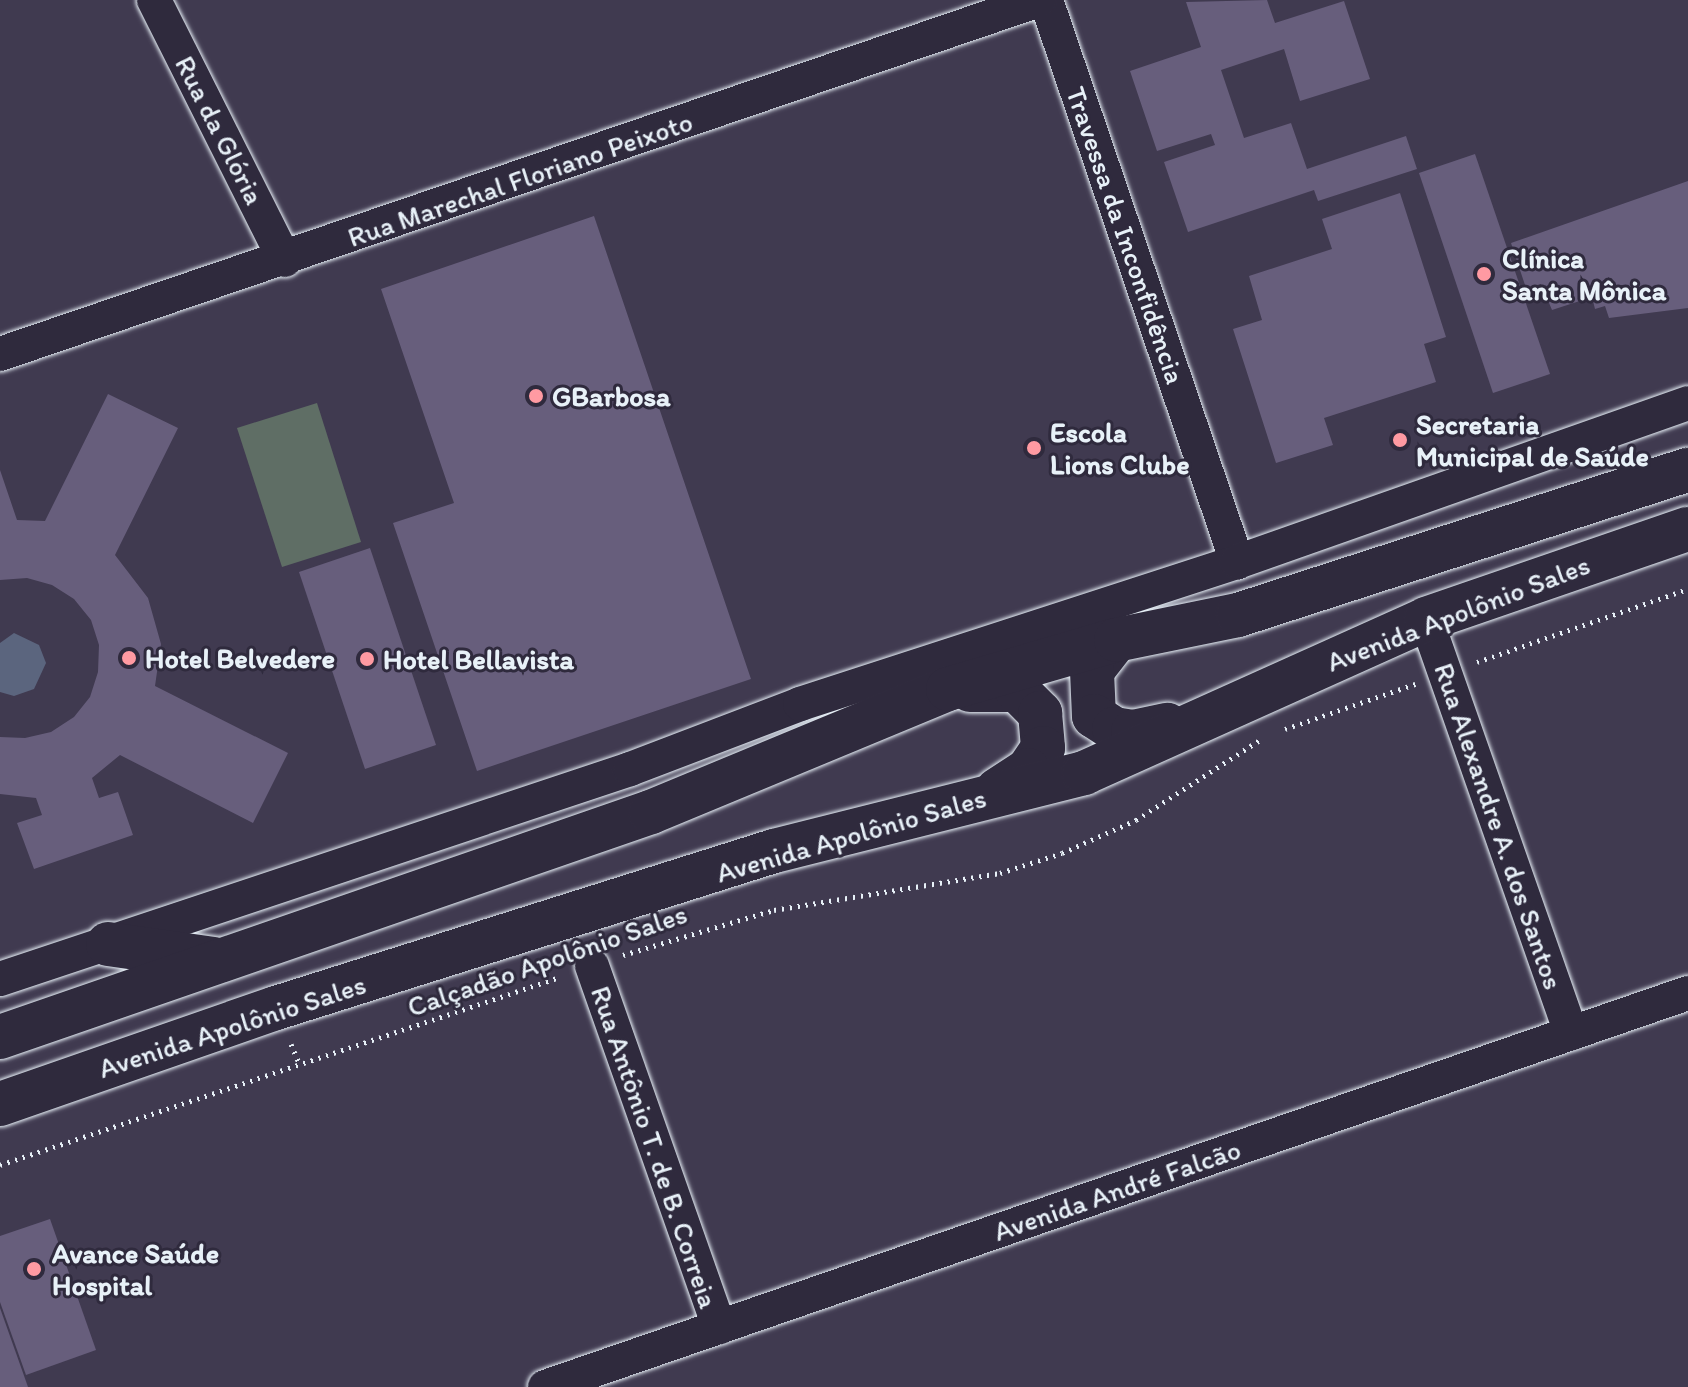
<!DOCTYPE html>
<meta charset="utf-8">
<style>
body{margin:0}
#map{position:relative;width:1688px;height:1387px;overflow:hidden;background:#403a50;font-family:Itim,sans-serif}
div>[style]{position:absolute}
.green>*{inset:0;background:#5f6e65}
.water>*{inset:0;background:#5b657e}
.building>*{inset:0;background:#675e7c}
.path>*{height:5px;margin-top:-2.5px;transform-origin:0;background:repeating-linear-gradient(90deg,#e8f1f8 0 2px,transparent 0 8px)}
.roads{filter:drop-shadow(0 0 2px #e8f1f8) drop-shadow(0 0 2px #e8f1f8)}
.street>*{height:34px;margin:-17px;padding:0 17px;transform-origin:17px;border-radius:17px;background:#2f2a3d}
.secondary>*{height:44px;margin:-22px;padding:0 22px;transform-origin:22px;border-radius:22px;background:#2f2a3d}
.dots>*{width:22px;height:22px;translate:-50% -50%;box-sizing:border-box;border:4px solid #2f2a3d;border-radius:50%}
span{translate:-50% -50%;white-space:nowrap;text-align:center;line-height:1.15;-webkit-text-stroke:6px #2f2a3d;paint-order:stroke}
.street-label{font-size:28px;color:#e8f1f8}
.poi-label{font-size:28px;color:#e8f1f8;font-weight:700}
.left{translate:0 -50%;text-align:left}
</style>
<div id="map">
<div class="green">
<div style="clip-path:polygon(317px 403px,361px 542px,282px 567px,237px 428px)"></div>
</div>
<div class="water">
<div style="clip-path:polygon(14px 633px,39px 645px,46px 663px,34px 689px,14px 696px,0 692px,0 643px)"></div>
</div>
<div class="building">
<div style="clip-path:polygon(1267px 0,1275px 23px,1344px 1px,1370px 79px,1300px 101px,1284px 49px,1221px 70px,1244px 138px,1291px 123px,1307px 169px,1406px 136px,1417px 169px,1318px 201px,1314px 190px,1188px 232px,1164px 162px,1215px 145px,1211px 134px,1157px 151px,1130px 71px,1201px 47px,1186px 2px)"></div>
<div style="clip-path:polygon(1475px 154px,1550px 374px,1493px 393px,1419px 173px)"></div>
<div style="clip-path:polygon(1688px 181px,1688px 308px,1609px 318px,1605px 306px,1595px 309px,1592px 297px,1552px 310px,1541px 284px,1526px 288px,1511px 243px)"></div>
<div style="clip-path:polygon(1400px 193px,1446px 337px,1424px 344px,1436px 382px,1324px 418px,1333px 445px,1276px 463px,1233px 329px,1262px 320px,1249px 276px,1332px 249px,1322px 219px)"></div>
<div style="clip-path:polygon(594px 216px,751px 679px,477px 771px,393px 523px,454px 503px,381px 289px)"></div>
<div style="clip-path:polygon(108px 394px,178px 428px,115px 555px,148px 598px,161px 644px,155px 686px,288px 753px,253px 823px,120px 755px,92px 778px,99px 798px,118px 792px,133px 835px,34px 869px,17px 823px,42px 815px,36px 798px,0 794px,0 737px,25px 738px,51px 732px,74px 717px,90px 697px,98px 672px,99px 645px,91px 620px,74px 599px,52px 585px,27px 578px,0 580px,0 470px,17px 520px,45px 521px)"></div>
<div style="clip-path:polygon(370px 548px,436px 745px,365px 769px,299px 572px)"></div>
<div style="clip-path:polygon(50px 1219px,96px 1350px,26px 1375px,0 1302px,0 1236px)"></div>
<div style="clip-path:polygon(0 1308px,28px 1387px,0 1387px)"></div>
</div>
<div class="path">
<div style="left:1477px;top:662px;width:223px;rotate:-19.1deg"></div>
<div style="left:1285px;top:729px;width:138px;rotate:-19.1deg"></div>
<div style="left:623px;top:955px;width:158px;rotate:-16.6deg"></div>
<div style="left:774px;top:910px;width:229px;rotate:-9.3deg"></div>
<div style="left:1000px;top:873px;width:65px;rotate:-17.9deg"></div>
<div style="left:1062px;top:853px;width:81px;rotate:-24deg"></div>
<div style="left:1136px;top:820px;width:149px;rotate:-32.9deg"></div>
<div style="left:291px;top:1044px;width:23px;rotate:67deg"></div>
<div style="left:0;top:1165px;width:591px;rotate:-18.56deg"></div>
</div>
<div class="roads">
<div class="street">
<div style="left:154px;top:0;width:291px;rotate:63.3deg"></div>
<div style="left:1046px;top:0;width:594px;rotate:71.23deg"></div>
<div style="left:0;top:354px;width:1098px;rotate:-18.81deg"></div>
<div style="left:1426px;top:619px;width:439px;rotate:70.7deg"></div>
<div style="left:592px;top:966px;width:383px;rotate:70.6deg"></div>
<div style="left:0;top:979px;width:664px;rotate:-18.43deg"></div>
<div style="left:630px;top:769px;width:182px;rotate:-20.9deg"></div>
<div style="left:800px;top:704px;width:459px;rotate:-18deg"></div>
<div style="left:1237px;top:562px;width:478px;rotate:-19.4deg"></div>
<div style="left:545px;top:1387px;width:1209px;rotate:-19.02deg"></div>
</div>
<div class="secondary">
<div style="left:1116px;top:640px;width:39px;rotate:128deg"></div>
<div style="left:1092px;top:671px;width:45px;rotate:87.5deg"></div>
<div style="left:1094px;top:716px;width:24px;rotate:33deg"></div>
<div style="left:1114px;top:729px;width:19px;rotate:9deg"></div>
<div style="left:1133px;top:732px;width:35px;rotate:-12deg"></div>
<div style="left:970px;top:690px;width:47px"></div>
<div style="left:1017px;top:690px;width:33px;rotate:45deg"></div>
<div style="left:1040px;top:713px;width:35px;rotate:85deg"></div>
<div style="left:1043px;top:748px;width:27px;rotate:124deg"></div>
<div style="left:1028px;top:770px;width:37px;rotate:147deg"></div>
<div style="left:108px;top:944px;width:107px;rotate:8.1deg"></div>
<div style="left:0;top:1037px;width:689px;rotate:-19.07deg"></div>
<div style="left:651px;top:812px;width:321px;rotate:-22.5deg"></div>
<div style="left:948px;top:689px;width:175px;rotate:-16.3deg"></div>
<div style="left:1116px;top:640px;width:125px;rotate:-11.6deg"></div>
<div style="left:1238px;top:615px;width:473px;rotate:-17.9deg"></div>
<div style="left:0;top:1104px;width:292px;rotate:-19.2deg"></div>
<div style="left:276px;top:1008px;width:522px;rotate:-17.5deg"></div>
<div style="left:774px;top:851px;width:320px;rotate:-14.1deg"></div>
<div style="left:1084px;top:773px;width:375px;rotate:-24.2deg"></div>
<div style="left:1426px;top:619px;width:277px;rotate:-19deg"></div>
</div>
</div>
<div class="dots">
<div style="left:1484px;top:274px;background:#ff9aa2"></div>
<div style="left:536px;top:396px;background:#ff9aa2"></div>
<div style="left:1400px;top:440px;background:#ff9aa2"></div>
<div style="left:1034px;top:448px;background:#ff9aa2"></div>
<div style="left:129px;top:658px;background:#ff9aa2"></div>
<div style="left:367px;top:659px;background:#ff9aa2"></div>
<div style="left:34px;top:1269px;background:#ff9aa2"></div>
</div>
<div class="street-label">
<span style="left:220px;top:130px;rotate:63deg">Rua da Glória</span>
<span style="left:520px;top:179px;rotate:-19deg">Rua Marechal Floriano Peixoto</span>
<span style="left:1126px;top:235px;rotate:71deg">Travessa da Inconfidência</span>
<span style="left:1458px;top:613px;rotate:-21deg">Avenida Apolônio Sales</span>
<span style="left:1499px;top:826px;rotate:71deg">Rua Alexandre A. dos Santos</span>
<span style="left:851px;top:835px;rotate:-16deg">Avenida Apolônio Sales</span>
<span style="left:547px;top:960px;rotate:-19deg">Calçadão Apolônio Sales</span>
<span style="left:232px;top:1026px;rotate:-18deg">Avenida Apolônio Sales</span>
<span style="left:655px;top:1147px;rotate:71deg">Rua Antônio T. de B. Correia</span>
<span style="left:1117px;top:1190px;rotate:-19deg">Avenida André Falcão</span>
</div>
<div class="poi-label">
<span class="left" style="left:1502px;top:274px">Clínica<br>Santa Mônica</span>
<span class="left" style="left:552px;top:396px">GBarbosa</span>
<span class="left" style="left:1416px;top:440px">Secretaria<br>Municipal de Saúde</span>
<span class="left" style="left:1050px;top:448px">Escola<br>Lions Clube</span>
<span class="left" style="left:145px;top:658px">Hotel Belvedere</span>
<span class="left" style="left:383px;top:659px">Hotel Bellavista</span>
<span class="left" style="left:52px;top:1269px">Avance Saúde<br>Hospital</span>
</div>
</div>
